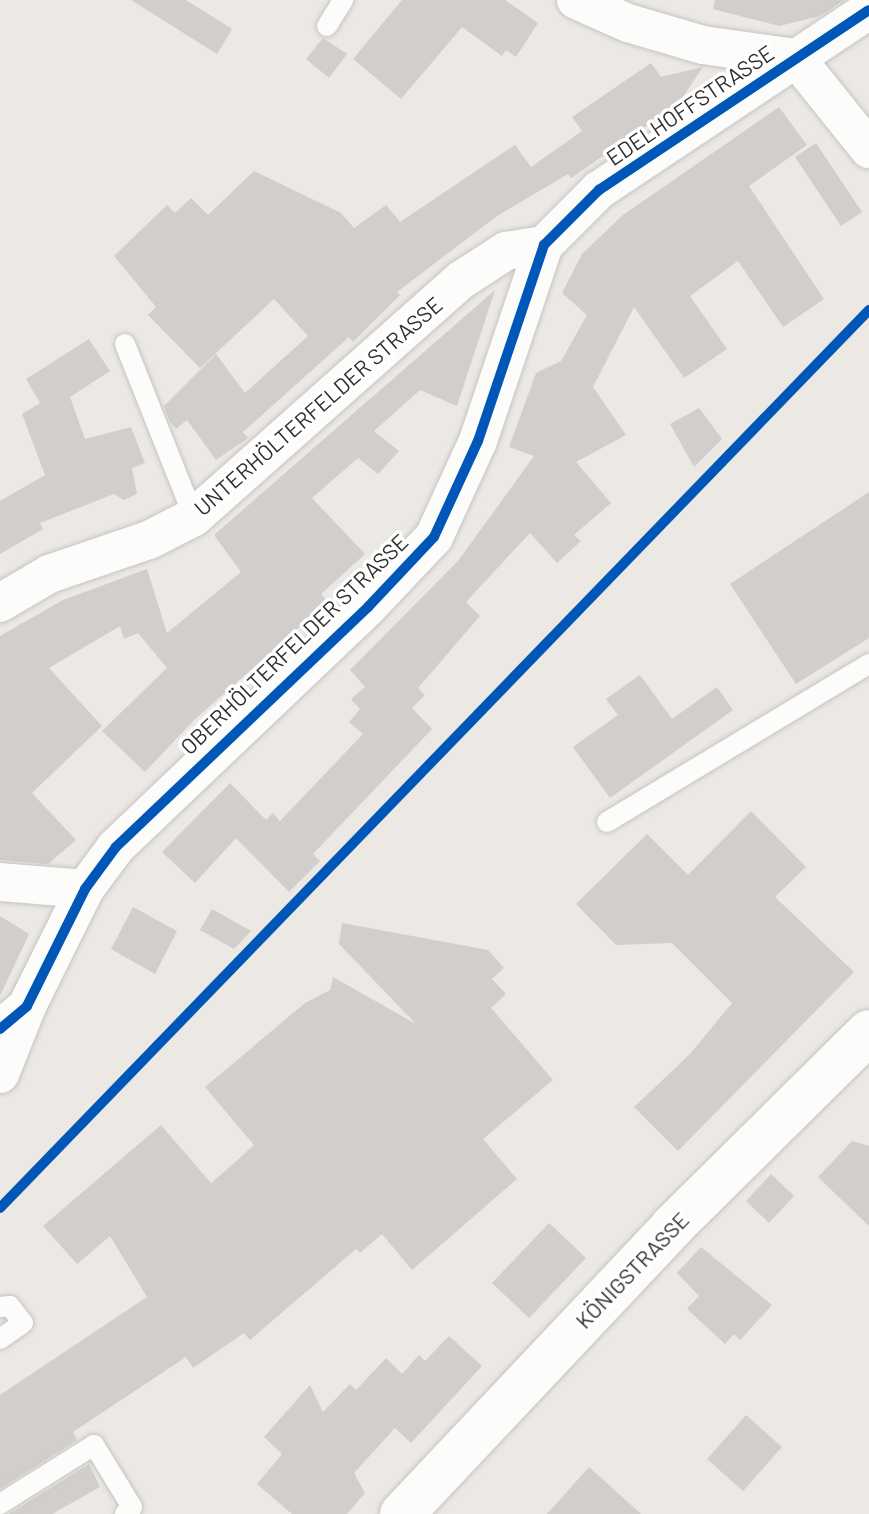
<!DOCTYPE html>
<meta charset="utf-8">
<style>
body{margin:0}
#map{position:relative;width:869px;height:1514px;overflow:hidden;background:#ece8e4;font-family:Barlow,sans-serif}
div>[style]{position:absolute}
.building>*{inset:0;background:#d1cecb}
.roads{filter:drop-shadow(0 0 2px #c5c4c5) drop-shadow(0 0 2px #c5c4c5)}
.service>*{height:20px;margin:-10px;padding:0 10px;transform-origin:10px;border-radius:10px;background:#fcfcfb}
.minor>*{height:38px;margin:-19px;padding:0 19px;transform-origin:19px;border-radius:19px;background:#fcfcfb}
.secondary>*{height:44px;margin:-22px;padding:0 22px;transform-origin:22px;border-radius:22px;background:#fcfcfb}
.cycleway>*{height:10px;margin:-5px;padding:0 5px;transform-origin:5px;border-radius:5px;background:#0057b8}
span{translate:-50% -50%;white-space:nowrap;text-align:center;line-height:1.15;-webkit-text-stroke:7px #fff;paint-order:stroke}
.street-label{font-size:22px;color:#2e2e2e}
</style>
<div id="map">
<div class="building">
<div style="clip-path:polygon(131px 0,186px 0,232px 29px,217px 54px)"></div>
<div style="clip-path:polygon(402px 0,505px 0,538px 23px,516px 57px,506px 50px,502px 56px,462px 27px,401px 99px,353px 59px)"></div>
<div style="clip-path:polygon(715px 0,844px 0,820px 16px,779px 26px,713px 9px)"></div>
<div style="clip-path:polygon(323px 38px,347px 54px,329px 78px,306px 59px)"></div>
<div style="clip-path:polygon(651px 63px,661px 77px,703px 67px,678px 104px,571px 178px,568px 174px,497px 216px,397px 292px,400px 295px,353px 342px,349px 337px,243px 432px,248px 438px,216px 460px,187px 420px,176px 429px,169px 420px,164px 406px,216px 354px,245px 393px,308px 336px,274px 299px,200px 368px,148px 315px,156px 307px,114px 256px,167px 205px,175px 213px,191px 198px,208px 215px,254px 171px,341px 213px,354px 228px,386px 205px,400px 222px,515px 145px,531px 167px,582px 131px,572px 117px)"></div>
<div style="clip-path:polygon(779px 107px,807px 145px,749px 186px,824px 299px,783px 327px,738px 261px,690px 296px,727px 349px,684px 378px,634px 307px,593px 387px,626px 435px,576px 462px,611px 503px,574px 535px,581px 541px,557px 563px,530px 533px,466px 602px,480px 616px,418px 688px,425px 695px,412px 708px,432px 729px,313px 854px,320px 861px,289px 892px,236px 838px,195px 883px,162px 852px,230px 783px,266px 820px,273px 813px,280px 821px,363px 734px,349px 722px,360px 709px,351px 699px,365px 687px,350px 670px,458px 561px,534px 456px,509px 447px,536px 373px,561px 361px,587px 315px,562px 293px,582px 254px,623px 215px)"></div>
<div style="clip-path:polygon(816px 143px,862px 212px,841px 226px,795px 157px)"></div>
<div style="clip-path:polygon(495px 290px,457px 406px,420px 390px,374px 431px,399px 451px,378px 474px,358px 458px,312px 498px,365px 554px,321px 594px,328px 602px,194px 720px,145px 772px,102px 731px,167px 668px,138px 633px,124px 639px,120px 626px,49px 668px,102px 726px,32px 793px,76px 840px,48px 864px,0 860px,0 636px,63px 600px,147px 569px,167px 633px,241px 572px,214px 535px)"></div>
<div style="clip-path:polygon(89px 339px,110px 371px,70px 397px,85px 439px,131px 427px,145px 463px,132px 468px,137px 494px,124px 500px,114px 494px,40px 523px,43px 529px,0 554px,0 501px,45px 475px,22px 414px,40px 403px,26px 379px)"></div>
<div style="clip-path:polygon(699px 408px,722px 439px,694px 467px,670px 424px)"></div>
<div style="clip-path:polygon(869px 492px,869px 638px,796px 684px,730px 584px)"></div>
<div style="clip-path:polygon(640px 675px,672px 719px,717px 687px,733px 710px,610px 798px,573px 747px,618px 715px,606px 699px)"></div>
<div style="clip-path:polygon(751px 811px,806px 867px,775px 897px,854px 972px,678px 1151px,634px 1107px,690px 1054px,732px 1003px,672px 943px,616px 945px,576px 904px,647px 834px,688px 875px)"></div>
<div style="clip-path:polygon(133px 907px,177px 931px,155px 974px,111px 949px)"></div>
<div style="clip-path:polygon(212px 909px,251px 931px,234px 949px,200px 930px)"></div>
<div style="clip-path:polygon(0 916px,29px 934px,0 996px)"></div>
<div style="clip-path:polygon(342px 923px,488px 950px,504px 968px,492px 979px,506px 994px,491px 1008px,553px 1080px,483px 1139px,517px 1179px,412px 1270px,382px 1234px,360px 1253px,356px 1249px,250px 1340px,244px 1333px,193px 1368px,186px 1357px,73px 1432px,77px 1440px,0 1489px,0 1395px,147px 1297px,110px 1236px,77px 1264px,43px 1226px,161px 1125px,211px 1183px,233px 1164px,254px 1145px,205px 1087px,305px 1003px,330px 990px,333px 977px,416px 1024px,339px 944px)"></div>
<div style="clip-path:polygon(852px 1141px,869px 1146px,869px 1226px,818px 1177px)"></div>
<div style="clip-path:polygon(771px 1174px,794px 1196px,769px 1223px,746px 1201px)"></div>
<div style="clip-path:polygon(549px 1223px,586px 1258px,529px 1318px,492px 1283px)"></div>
<div style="clip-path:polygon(701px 1247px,772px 1305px,740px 1340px,734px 1334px,725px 1344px,687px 1309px,699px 1296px,677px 1273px)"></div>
<div style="clip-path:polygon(449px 1336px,482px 1366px,411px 1443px,395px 1428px,354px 1473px,365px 1493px,347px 1514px,292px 1514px,257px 1484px,282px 1454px,264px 1437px,310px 1385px,323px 1412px,350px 1384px,356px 1390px,386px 1358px,402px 1374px,419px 1355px,425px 1361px)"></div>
<div style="clip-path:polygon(746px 1415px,782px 1447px,743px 1491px,707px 1459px)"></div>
<div style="clip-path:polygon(89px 1464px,100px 1487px,52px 1514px,9px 1514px)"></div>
<div style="clip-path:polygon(589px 1467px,641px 1514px,547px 1514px)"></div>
</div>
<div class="roads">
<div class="service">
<div style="left:327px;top:26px;width:31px;rotate:-58deg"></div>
<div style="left:125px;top:344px;width:186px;rotate:68.3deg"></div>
<div style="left:607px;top:822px;width:306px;rotate:-31.1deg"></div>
<div style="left:0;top:1307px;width:10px;rotate:-6deg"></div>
<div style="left:10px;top:1306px;width:21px;rotate:53deg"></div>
<div style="left:23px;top:1323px;width:28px;rotate:145deg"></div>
<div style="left:0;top:1504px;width:111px;rotate:-32.1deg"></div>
<div style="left:94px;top:1445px;width:73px;rotate:58.5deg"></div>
<div style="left:132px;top:1507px;width:10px;rotate:135deg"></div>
</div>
<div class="minor">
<div style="left:576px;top:0;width:57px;rotate:23.9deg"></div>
<div style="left:628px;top:23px;width:78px;rotate:16.3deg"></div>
<div style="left:703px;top:45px;width:94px;rotate:8deg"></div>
<div style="left:796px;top:58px;width:117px;rotate:51.3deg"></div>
<div style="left:0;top:603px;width:57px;rotate:-30.6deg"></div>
<div style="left:49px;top:574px;width:106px;rotate:-18.8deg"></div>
<div style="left:149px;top:540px;width:51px;rotate:-27.1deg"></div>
<div style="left:194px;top:517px;width:357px;rotate:-41.6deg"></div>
<div style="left:461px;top:280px;width:54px;rotate:-32.8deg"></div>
<div style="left:506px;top:251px;width:38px;rotate:-9deg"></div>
<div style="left:0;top:882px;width:85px;rotate:4.7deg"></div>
<div style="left:0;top:1029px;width:35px;rotate:-40deg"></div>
<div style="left:27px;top:1006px;width:131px;rotate:-63.6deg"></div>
<div style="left:85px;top:889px;width:52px;rotate:-53.6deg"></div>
<div style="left:116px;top:847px;width:348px;rotate:-43.6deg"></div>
<div style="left:368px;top:607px;width:96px;rotate:-46.7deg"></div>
<div style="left:434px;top:537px;width:106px;rotate:-65.4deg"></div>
<div style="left:478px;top:441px;width:207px;rotate:-71.4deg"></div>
<div style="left:544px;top:245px;width:78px;rotate:-45deg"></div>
<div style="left:599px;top:190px;width:324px;rotate:-33.7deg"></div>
<div style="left:0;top:1074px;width:73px;rotate:-68.3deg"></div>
</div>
<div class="secondary">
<div style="left:402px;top:1514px;width:394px;rotate:-46.7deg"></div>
<div style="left:672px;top:1227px;width:277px;rotate:-44.7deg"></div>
</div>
</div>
<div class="cycleway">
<div style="left:0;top:1029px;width:35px;rotate:-40deg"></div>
<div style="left:27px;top:1006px;width:131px;rotate:-63.6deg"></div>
<div style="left:85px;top:889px;width:52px;rotate:-53.6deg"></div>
<div style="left:116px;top:847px;width:348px;rotate:-43.6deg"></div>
<div style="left:368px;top:607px;width:96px;rotate:-46.7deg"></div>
<div style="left:434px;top:537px;width:106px;rotate:-65.4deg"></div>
<div style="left:478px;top:441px;width:207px;rotate:-71.4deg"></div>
<div style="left:544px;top:245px;width:78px;rotate:-45deg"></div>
<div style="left:599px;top:190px;width:324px;rotate:-33.7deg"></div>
<div style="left:0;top:1208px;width:1250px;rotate:-45.94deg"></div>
</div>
<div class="street-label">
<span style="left:690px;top:105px;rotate:-34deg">EDELHOFFSTRASSE</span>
<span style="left:318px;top:406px;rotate:-41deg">UNTERHÖLTERFELDER STRASSE</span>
<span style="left:294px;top:644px;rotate:-44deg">OBERHÖLTERFELDER STRASSE</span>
<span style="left:632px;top:1270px;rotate:-46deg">KÖNIGSTRASSE</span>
</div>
</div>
